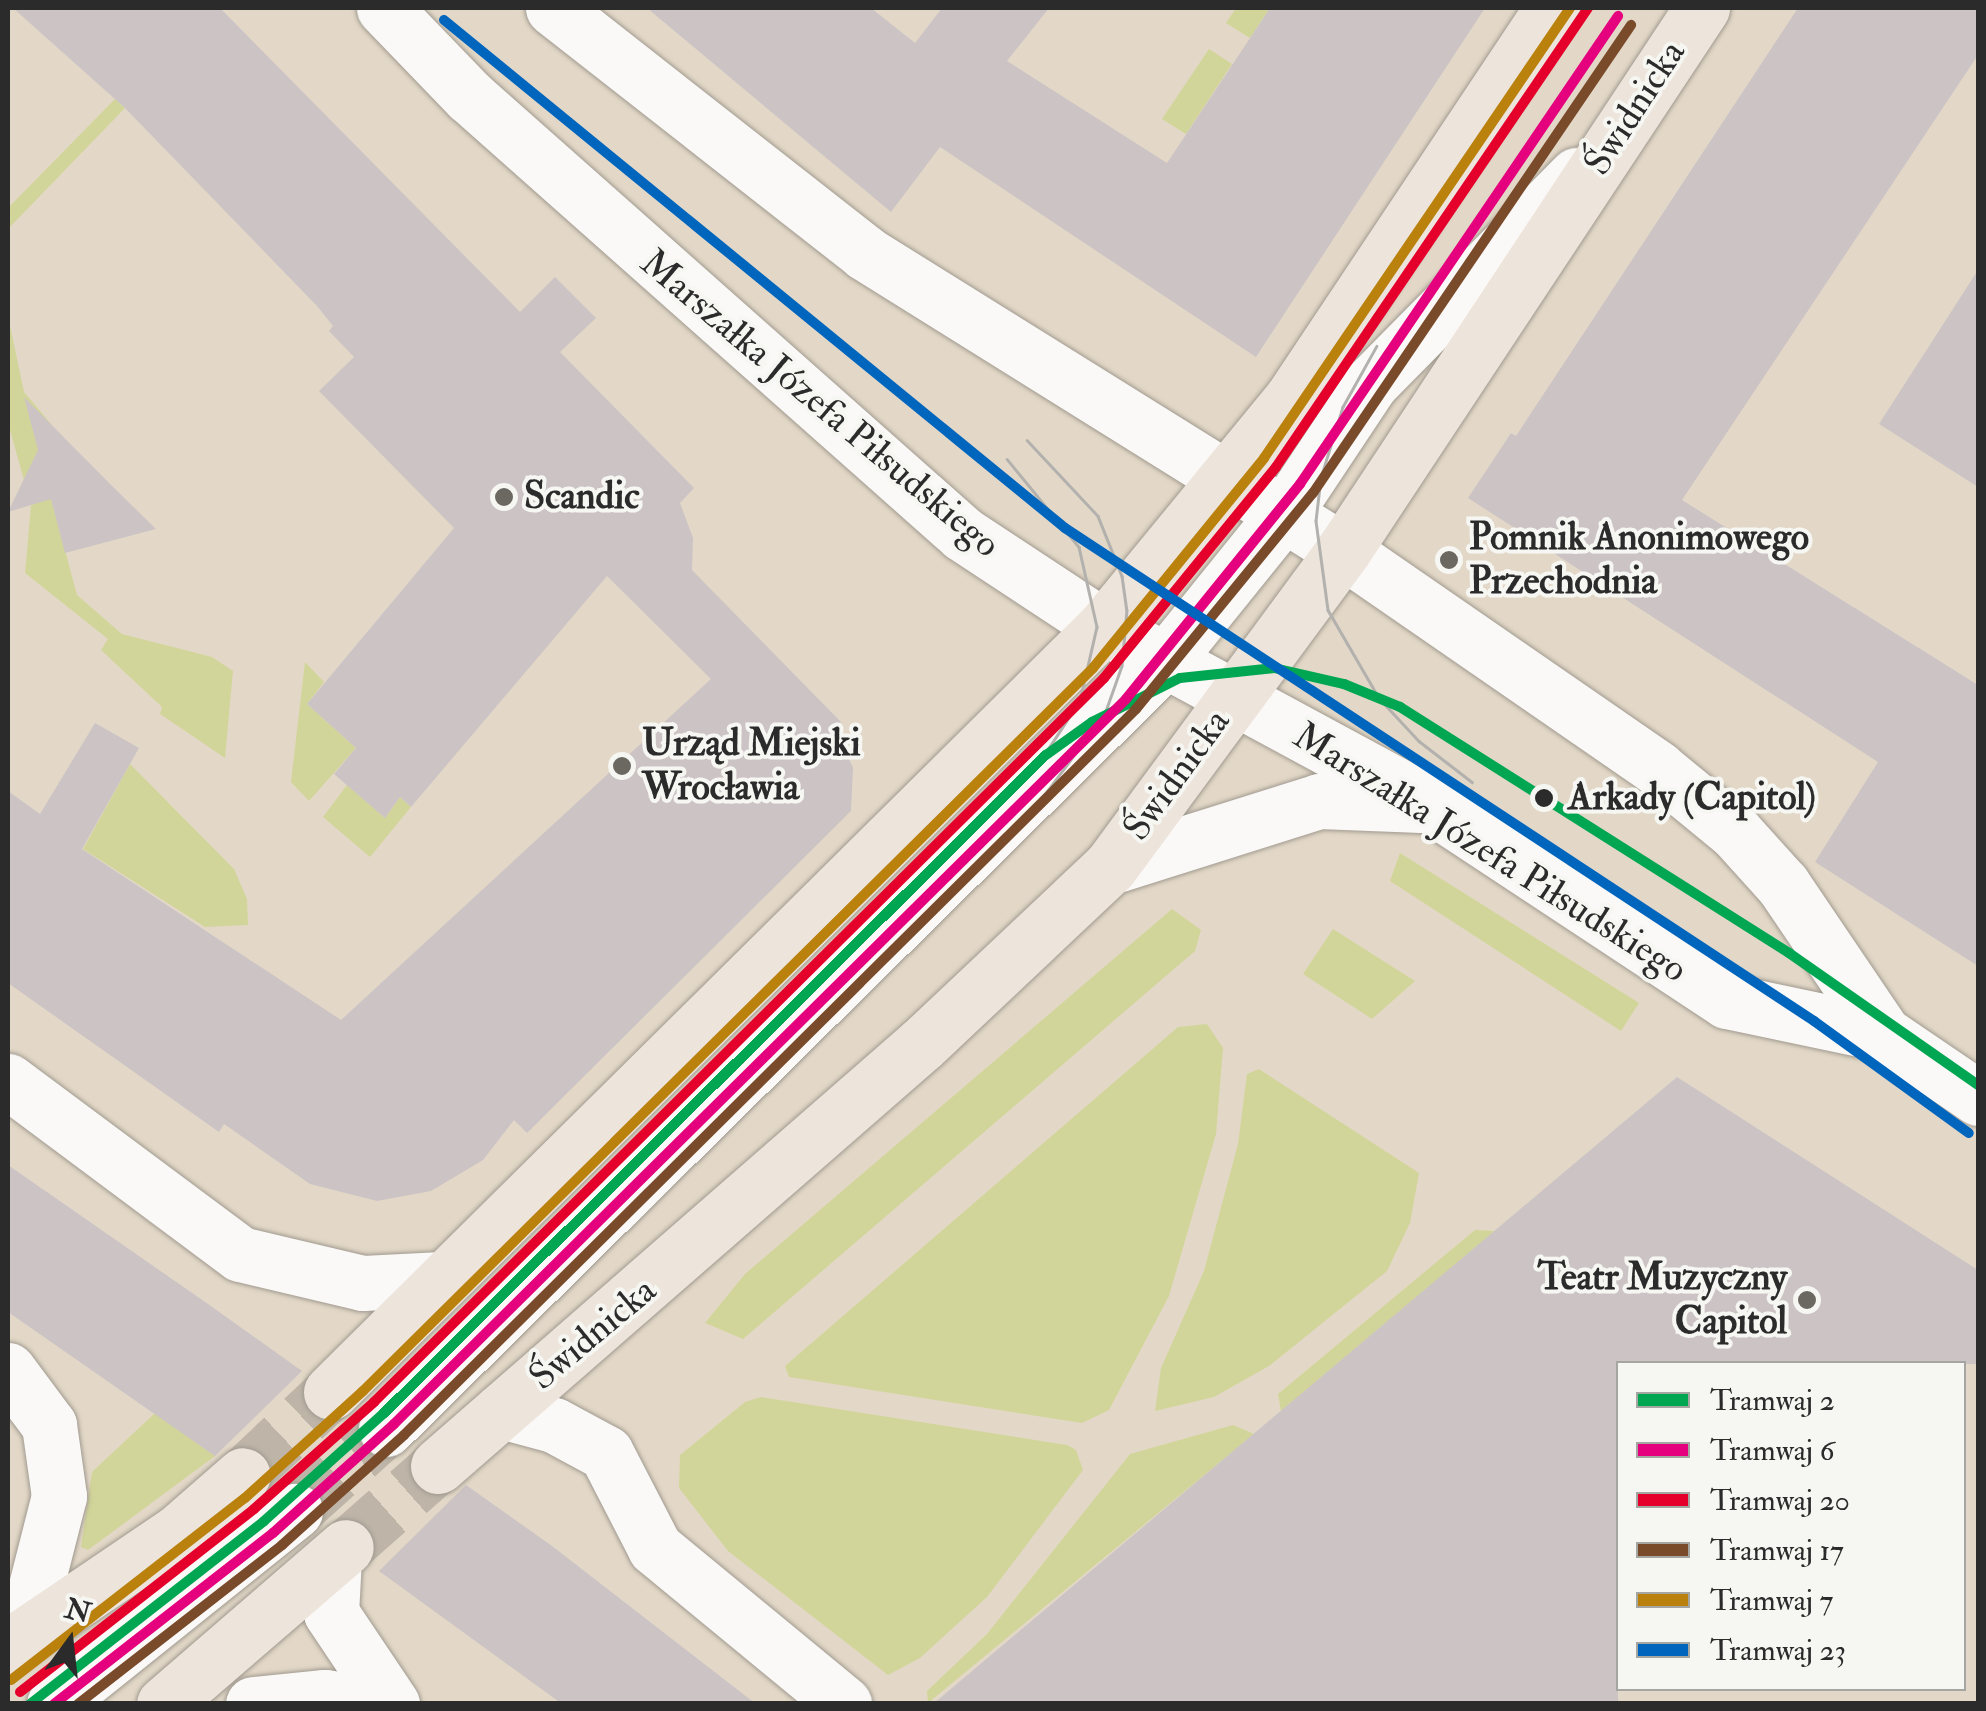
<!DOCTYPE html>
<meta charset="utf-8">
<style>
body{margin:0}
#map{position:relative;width:1986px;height:1711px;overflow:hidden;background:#e3d8c7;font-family:"IM FELL Double Pica",serif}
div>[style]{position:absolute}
.green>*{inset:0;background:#d2d599}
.building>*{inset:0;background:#ccc3c5}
.minor-tunnel>*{height:55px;margin-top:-27.5px;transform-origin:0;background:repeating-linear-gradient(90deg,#beb5a8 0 55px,transparent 0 83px)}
.major-tunnel>*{height:55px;margin-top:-27.5px;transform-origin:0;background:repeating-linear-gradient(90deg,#beb5a8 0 55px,transparent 0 83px)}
.roads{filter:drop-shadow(0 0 2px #a09a90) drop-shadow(0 0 2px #a09a90)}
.minor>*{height:55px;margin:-27.5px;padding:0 27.5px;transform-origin:27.5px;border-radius:27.5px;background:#fbf9f7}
.major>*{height:55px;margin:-27.5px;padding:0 27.5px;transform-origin:27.5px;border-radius:27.5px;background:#ede4db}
.tram>*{height:2.5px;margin:-1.25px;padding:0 1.25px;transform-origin:1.25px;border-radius:1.25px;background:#b3b1ae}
.tram-1>*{height:10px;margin:-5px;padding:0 5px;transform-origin:5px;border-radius:5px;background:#00a651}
.tram-2>*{height:10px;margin:-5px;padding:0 5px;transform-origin:5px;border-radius:5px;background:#e5007d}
.tram-3>*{height:10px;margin:-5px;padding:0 5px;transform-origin:5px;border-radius:5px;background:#e4002b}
.tram-4>*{height:10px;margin:-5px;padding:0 5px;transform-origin:5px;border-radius:5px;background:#7a4b2a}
.tram-5>*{height:10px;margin:-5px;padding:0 5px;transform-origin:5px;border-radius:5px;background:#ba810d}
.tram-6>*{height:10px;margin:-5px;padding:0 5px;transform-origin:5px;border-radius:5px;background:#0065bd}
.dots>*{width:28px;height:28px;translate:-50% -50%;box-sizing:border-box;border:5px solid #f6f6f2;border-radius:50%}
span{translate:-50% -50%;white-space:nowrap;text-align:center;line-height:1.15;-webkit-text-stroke:8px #f6f6f2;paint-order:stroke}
.street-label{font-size:38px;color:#2b2b2b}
.poi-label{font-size:38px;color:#2b2b2b;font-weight:700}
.left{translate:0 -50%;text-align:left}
.right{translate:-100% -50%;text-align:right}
.stop-label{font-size:38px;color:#2b2b2b;font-weight:700}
.frame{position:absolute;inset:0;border:10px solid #2b2b2b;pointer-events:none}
.legend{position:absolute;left:1616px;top:1361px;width:350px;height:330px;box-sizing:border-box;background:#f6f6f2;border:2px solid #a5a5a2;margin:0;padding:12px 18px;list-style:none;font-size:30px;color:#2b2b2b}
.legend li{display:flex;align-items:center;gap:20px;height:50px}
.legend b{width:50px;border:2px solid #a5a5a2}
.north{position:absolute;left:20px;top:1591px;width:100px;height:100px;-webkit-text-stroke:8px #f6f6f2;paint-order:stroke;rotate:15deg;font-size:28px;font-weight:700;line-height:40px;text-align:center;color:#2b2b2b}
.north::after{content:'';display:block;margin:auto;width:35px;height:45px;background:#2b2b2b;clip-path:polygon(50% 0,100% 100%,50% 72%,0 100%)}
</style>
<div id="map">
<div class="green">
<div style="clip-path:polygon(1236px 8px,1270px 8px,1250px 38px,1226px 23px)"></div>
<div style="clip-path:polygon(1209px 49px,1232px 64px,1186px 134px,1162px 119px)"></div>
<div style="clip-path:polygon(115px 99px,125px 108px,8px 229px,8px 208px)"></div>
<div style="clip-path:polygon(8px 316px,24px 392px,52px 425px,38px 450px,77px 595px,122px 634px,212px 657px,233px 671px,225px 758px,160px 714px,162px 707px,101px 650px,108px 639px,25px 573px,31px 505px,8px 423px)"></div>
<div style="clip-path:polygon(305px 662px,324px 682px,307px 704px,356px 748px,309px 801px,291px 782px)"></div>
<div style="clip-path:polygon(130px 764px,234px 869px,247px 899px,248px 925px,205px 927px,83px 849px)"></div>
<div style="clip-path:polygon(347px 785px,385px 818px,400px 797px,411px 807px,370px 857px,323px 817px)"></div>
<div style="clip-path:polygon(1400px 853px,1639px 1003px,1621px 1031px,1390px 881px)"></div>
<div style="clip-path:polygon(1172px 909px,1201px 930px,1195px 951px,743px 1339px,705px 1323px,745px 1274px)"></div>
<div style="clip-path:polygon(1333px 929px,1415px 981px,1372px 1019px,1303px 974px)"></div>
<div style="clip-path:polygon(1207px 1024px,1223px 1048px,1216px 1134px,1169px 1296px,1109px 1410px,1082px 1423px,789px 1377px,785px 1366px,1178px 1027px)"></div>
<div style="clip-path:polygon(1259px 1069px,1419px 1173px,1410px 1223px,1387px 1271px,1269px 1366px,1214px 1397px,1155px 1411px,1161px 1368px,1204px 1271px,1238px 1144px,1247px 1074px)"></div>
<div style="clip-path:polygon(1475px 1230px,1495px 1231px,1281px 1411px,1278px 1394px)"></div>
<div style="clip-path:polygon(761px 1397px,1067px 1445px,1076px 1450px,1083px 1470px,987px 1597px,920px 1658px,888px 1675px,728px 1551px,679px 1488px,680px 1455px,745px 1402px)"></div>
<div style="clip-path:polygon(155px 1413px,215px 1456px,88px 1550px,81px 1547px,92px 1472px)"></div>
<div style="clip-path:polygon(1233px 1425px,1254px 1434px,928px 1703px,927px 1691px,987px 1634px,1130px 1454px)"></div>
</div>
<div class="building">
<div style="clip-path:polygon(13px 8px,220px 8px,520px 312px,555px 277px,596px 318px,560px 352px,694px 488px,680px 503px,693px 538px,692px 570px,841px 722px,836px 727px,853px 768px,851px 811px,527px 1133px,514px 1120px,483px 1160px,431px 1191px,377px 1201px,310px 1184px,224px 1124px,219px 1132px,8px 983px,8px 791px,40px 814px,95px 723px,139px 748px,82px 849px,341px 1020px,711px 679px,607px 576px,411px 807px,400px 797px,385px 818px,334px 774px,356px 748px,307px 704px,454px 528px,319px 391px,354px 357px,329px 331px,333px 326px,317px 306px,125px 108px)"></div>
<div style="clip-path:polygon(647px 8px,871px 8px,915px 43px,942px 8px,1049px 8px,1007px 61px,1167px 163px,1270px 8px,1485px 8px,1256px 357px,940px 147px,891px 212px)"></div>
<div style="clip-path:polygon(1798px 8px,1978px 8px,1978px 55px,1682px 500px,1978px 685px,1978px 966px,1815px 862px,1878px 762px,1468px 498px,1511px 433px,1516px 436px)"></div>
<div style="clip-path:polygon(1978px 270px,1978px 487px,1879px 424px)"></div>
<div style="clip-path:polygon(24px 397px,109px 483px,156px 529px,65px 553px,51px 499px,8px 512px,38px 450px)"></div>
<div style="clip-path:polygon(1677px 1077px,1978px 1270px,1978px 1364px,1618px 1364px,1618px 1704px,933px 1704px)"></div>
<div style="clip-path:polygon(8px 1165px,208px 1304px,302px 1371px,215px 1456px,8px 1312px)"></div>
<div style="clip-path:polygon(466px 1485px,552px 1546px,756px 1704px,562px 1704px,379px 1571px)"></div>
</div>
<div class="minor-tunnel">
<div style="left:295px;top:1511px;width:122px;rotate:-42deg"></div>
</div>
<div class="major-tunnel">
<div style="left:243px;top:1475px;width:121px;rotate:-43.3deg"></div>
<div style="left:346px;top:1547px;width:123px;rotate:-41.4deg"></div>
</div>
<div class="roads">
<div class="minor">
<div style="left:384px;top:8px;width:122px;rotate:46deg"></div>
<div style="left:469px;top:96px;width:660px;rotate:41.56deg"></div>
<div style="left:963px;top:534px;width:169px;rotate:33.4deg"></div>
<div style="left:1104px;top:627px;width:355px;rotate:28.4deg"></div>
<div style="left:1416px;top:796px;width:372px;rotate:33.4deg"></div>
<div style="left:1727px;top:1001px;width:160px;rotate:11.9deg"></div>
<div style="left:553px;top:8px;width:397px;rotate:38.1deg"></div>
<div style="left:865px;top:253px;width:563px;rotate:31.94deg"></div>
<div style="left:1343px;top:551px;width:382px;rotate:34.6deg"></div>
<div style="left:1657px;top:768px;width:102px;rotate:39.4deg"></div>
<div style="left:1736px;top:833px;width:70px;rotate:47.9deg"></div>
<div style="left:1783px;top:885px;width:180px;rotate:55.9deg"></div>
<div style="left:1884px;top:1034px;width:114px;rotate:34.2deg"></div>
<div style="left:1110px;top:867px;width:219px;rotate:-17.5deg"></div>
<div style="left:1319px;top:801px;width:102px;rotate:2.2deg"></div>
<div style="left:8px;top:1081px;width:289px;rotate:36.7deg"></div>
<div style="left:240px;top:1254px;width:126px;rotate:13.3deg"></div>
<div style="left:363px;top:1283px;width:79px;rotate:-2.9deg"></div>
<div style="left:8px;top:1370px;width:69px;rotate:53.3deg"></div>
<div style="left:49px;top:1425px;width:72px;rotate:82deg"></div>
<div style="left:59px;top:1496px;width:97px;rotate:104.3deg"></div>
<div style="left:35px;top:1590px;width:63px;rotate:115.3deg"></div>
<div style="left:501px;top:1411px;width:55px;rotate:14.8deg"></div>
<div style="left:554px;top:1425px;width:59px;rotate:28.3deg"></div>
<div style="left:606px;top:1453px;width:107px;rotate:62.7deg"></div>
<div style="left:655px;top:1548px;width:245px;rotate:39.5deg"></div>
<div style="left:386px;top:1429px;width:1095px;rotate:-44.59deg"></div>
<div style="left:1166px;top:660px;width:188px;rotate:-51.1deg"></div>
<div style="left:1284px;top:514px;width:157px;rotate:-56.4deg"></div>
<div style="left:1371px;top:383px;width:292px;rotate:-45.4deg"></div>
<div style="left:334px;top:1558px;width:55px;rotate:93.1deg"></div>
<div style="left:331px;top:1613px;width:110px;rotate:56.2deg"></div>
<div style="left:54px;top:1704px;width:309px;rotate:-38.7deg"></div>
<div style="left:253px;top:1704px;width:72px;rotate:-5.6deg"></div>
<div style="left:325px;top:1697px;width:47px;rotate:8.7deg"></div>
</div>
<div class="major">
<div style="left:331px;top:1392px;width:1088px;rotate:-44.7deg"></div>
<div style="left:1104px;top:627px;width:296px;rotate:-50.6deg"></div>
<div style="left:1292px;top:398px;width:469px;rotate:-56.3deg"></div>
<div style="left:438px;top:1466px;width:642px;rotate:-41.09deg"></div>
<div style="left:922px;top:1044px;width:258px;rotate:-43.3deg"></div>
<div style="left:1110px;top:867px;width:393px;rotate:-53.6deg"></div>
<div style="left:1343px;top:551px;width:651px;rotate:-56.53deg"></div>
<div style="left:8px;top:1647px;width:205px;rotate:-34.1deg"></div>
<div style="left:178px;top:1532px;width:86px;rotate:-41.2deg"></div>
<div style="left:164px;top:1704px;width:240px;rotate:-40.8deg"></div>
</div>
</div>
<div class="tram">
<div style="left:1377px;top:346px;width:70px;rotate:119.1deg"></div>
<div style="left:1343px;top:407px;width:74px;rotate:107.2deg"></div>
<div style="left:1321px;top:478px;width:43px;rotate:96.6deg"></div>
<div style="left:1316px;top:521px;width:90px;rotate:82.3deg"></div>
<div style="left:1328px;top:610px;width:102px;rotate:59.9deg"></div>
<div style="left:1379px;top:698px;width:59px;rotate:47.1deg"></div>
<div style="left:1419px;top:741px;width:67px;rotate:37.7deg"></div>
<div style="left:1027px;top:440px;width:104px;rotate:46.9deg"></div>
<div style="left:1098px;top:516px;width:65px;rotate:68.2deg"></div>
<div style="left:1122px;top:576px;width:34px;rotate:82deg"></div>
<div style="left:1127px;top:610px;width:56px;rotate:95.1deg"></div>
<div style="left:1122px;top:666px;width:51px;rotate:109.5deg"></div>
<div style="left:1105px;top:714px;width:121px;rotate:126.6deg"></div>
<div style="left:1007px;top:459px;width:114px;rotate:50.7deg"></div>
<div style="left:1079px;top:547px;width:82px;rotate:77.3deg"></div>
<div style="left:1097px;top:627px;width:76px;rotate:102.9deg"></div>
<div style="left:1080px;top:701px;width:62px;rotate:123.2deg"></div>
<div style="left:1046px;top:753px;width:52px;rotate:135deg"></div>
</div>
<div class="tram-1">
<div style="left:30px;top:1704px;width:297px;rotate:-38deg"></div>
<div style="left:264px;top:1521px;width:161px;rotate:-42deg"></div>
<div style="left:384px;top:1413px;width:933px;rotate:-44.83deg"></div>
<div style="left:1046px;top:755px;width:57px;rotate:-35.7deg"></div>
<div style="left:1092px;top:722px;width:98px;rotate:-26.6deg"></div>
<div style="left:1180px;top:678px;width:95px;rotate:-6.1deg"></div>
<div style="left:1274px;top:668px;width:72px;rotate:12.9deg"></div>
<div style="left:1344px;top:684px;width:61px;rotate:22.3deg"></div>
<div style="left:1400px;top:707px;width:460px;rotate:32.3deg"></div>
<div style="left:1789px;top:953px;width:231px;rotate:34.9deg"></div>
</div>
<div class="tram-2">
<div style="left:54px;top:1704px;width:278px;rotate:-38deg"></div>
<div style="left:273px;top:1533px;width:163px;rotate:-42deg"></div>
<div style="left:394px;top:1424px;width:1030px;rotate:-44.72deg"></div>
<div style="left:1126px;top:699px;width:277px;rotate:-51deg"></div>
<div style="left:1300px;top:484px;width:566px;rotate:-55.8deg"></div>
</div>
<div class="tram-3">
<div style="left:20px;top:1692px;width:297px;rotate:-38deg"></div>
<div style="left:254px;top:1509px;width:161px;rotate:-41.7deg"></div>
<div style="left:374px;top:1402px;width:1028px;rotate:-44.76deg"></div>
<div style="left:1104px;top:678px;width:272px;rotate:-50.8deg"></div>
<div style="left:1276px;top:467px;width:555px;rotate:-55.79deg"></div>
</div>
<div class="tram-4">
<div style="left:78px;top:1704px;width:259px;rotate:-37.9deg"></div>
<div style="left:282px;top:1545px;width:164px;rotate:-42deg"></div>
<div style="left:404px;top:1435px;width:1031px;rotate:-44.76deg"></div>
<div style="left:1136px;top:709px;width:279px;rotate:-50.7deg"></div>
<div style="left:1313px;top:493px;width:566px;rotate:-55.8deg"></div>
</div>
<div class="tram-5">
<div style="left:11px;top:1680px;width:296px;rotate:-37.9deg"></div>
<div style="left:245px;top:1498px;width:159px;rotate:-42.2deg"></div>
<div style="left:363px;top:1391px;width:1027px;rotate:-44.72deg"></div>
<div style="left:1093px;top:668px;width:271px;rotate:-50.8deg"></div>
<div style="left:1264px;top:458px;width:544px;rotate:-55.78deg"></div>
</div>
<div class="tram-6">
<div style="left:444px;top:20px;width:802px;rotate:39.28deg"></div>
<div style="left:1065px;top:528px;width:897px;rotate:33.35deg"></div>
<div style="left:1814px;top:1021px;width:191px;rotate:35.9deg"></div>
</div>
<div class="dots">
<div style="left:504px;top:497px;background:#6b6862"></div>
<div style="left:1449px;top:560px;background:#6b6862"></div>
<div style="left:622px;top:766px;background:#6b6862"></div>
<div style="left:1544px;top:798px;background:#2b2b2b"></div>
<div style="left:1807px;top:1300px;background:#6b6862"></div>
</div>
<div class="street-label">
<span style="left:1635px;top:108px;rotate:-57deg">Świdnicka</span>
<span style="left:820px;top:404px;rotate:40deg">Marszałka Józefa Piłsudskiego</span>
<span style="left:1177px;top:775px;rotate:-54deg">Świdnicka</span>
<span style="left:1490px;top:853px;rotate:32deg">Marszałka Józefa Piłsudskiego</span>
<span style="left:593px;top:1334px;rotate:-40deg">Świdnicka</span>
</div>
<div class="poi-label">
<span class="left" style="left:524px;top:497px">Scandic</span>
<span class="left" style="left:1469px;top:560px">Pomnik Anonimowego<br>Przechodnia</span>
<span class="left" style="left:642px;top:766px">Urząd Miejski<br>Wrocławia</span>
<span class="right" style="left:1787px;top:1300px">Teatr Muzyczny<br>Capitol</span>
</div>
<div class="stop-label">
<span class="left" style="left:1568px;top:798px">Arkady (Capitol)</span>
</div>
<div class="frame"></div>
<ul class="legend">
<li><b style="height:12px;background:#00a651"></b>Tramwaj 2</li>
<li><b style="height:12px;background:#e5007d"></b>Tramwaj 6</li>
<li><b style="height:12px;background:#e4002b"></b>Tramwaj 20</li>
<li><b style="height:12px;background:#7a4b2a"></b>Tramwaj 17</li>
<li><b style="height:12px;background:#ba810d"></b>Tramwaj 7</li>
<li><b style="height:12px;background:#0065bd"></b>Tramwaj 23</li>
</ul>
<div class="north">N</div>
</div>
